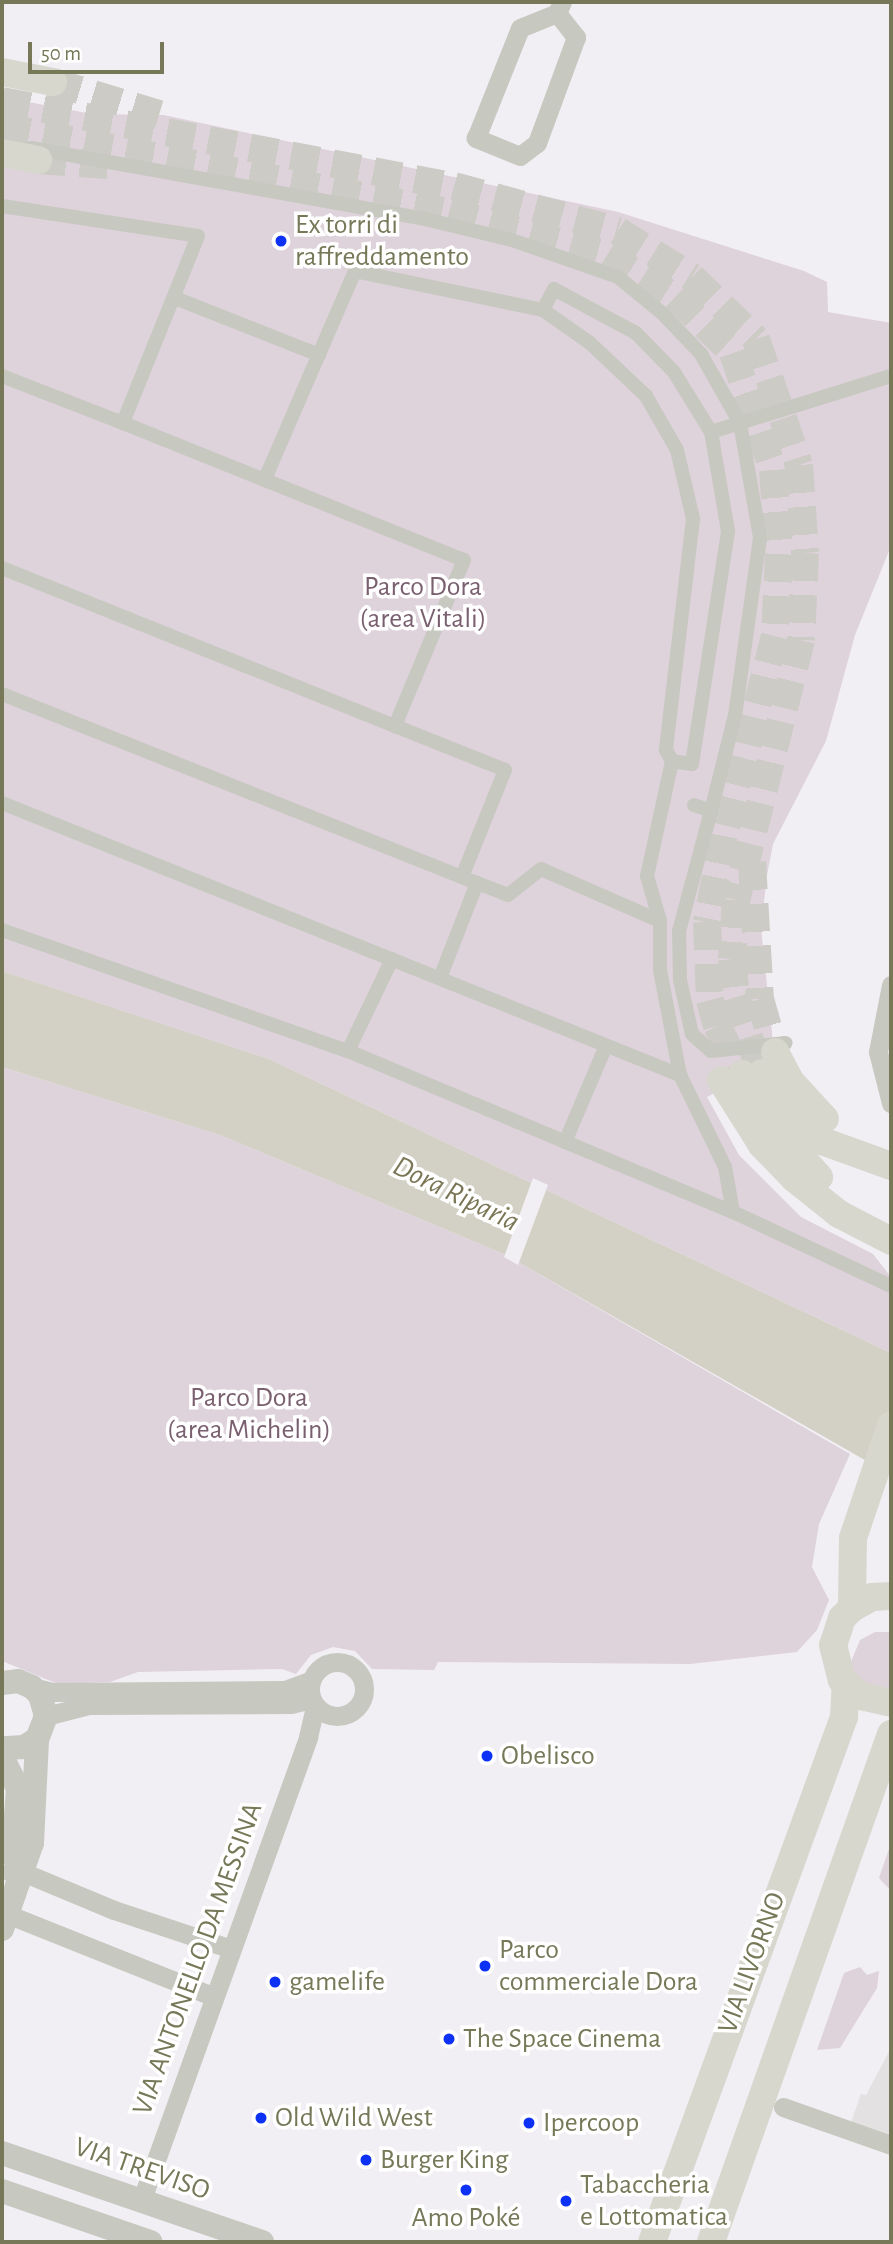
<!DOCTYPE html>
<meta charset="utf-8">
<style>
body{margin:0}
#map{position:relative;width:893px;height:2244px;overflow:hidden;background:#f2eff4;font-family:"Alegreya Sans",sans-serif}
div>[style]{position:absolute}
.built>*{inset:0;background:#e3e1e1}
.green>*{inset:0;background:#ded2db}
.water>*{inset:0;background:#d3d1c5}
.pier>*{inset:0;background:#f2eff4}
.secondary-tunnel>*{height:28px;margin-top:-14px;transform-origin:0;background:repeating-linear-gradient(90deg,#cdcbc5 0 28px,transparent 0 42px)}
.pedestrian>*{height:14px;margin:-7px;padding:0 7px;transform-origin:7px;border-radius:7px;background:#c7c8c0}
.minor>*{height:19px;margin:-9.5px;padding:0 9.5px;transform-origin:9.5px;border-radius:9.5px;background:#c7c8c0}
.minor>.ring{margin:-9.5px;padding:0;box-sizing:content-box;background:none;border:19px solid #c7c8c0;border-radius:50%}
.tertiary>*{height:24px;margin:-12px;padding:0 12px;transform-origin:12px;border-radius:12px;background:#c7c8c0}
.secondary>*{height:28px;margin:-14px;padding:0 14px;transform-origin:14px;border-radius:14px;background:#d7d7ce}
.dots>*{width:19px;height:19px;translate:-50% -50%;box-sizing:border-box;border:4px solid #fff;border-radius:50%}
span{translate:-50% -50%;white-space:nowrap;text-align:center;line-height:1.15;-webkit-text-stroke:7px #fff;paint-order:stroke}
.poi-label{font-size:28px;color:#767858}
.left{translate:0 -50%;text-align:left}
.park-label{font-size:28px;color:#7a5f6f}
.street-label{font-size:28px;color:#767858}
.water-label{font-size:30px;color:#7b7656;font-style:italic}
.frame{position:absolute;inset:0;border:4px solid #767858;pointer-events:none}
.scale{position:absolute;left:28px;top:42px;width:136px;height:32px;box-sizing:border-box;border:4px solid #767858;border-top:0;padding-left:9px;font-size:21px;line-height:24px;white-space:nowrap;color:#767858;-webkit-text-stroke:5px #fff;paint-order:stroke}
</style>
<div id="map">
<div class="built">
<div style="clip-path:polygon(891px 2048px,891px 2137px,851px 2122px,861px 2094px,866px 2095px)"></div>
</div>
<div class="green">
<div style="clip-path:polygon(2px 97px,92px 114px,164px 115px,618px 212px,804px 271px,827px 282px,828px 312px,891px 323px,891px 546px,855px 635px,826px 741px,773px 844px,767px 875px,761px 928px,775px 1061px,707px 1097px,739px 1155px,801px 1217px,873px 1254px,891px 1277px,889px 1352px,269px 1059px,2px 971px)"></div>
<div style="clip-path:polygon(2px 1067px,220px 1135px,504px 1254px,850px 1454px,819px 1524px,812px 1567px,829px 1600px,817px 1630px,797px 1652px,690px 1664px,438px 1662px,434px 1670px,372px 1669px,355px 1651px,333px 1647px,311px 1655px,296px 1674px,282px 1669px,138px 1672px,110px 1682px,58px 1684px,2px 1661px)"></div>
<div style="clip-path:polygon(875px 1632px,891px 1632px,891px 1698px,865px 1693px,850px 1664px,860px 1640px)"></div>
<div style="clip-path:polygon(891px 1843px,891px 1891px,879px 1878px)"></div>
<div style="clip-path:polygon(860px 1967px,867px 1975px,879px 1971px,877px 1988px,840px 2048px,817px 2050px,844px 1973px)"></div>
</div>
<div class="water">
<div style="clip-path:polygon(2px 971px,269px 1059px,891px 1353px,891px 1475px,504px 1254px,220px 1135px,2px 1067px)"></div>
</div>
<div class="pier">
<div style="clip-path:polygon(533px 1178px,548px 1185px,518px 1265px,504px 1257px)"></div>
</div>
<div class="secondary-tunnel">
<div style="left:53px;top:82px;width:111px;rotate:16.8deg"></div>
<div style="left:2px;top:101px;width:460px;rotate:10.7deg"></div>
<div style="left:454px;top:186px;width:170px;rotate:15.3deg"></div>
<div style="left:618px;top:231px;width:87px;rotate:31.9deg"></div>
<div style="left:692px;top:277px;width:89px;rotate:44.1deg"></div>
<div style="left:756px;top:339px;width:133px;rotate:71.2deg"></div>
<div style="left:799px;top:465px;width:88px;rotate:86.1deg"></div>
<div style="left:805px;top:553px;width:87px;rotate:92.6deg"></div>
<div style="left:801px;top:640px;width:268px;rotate:104deg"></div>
<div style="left:736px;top:900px;width:59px;rotate:93.9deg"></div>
<div style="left:732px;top:959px;width:38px;rotate:84deg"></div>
<div style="left:736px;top:997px;width:68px;rotate:72.1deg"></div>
<div style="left:2px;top:127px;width:455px;rotate:10.8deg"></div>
<div style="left:449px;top:212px;width:164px;rotate:15.2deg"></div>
<div style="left:607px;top:255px;width:80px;rotate:31.7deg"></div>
<div style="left:675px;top:297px;width:81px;rotate:44deg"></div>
<div style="left:733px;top:353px;width:124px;rotate:71.1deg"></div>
<div style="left:773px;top:470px;width:84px;rotate:85.9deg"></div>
<div style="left:779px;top:554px;width:82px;rotate:92.8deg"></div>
<div style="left:775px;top:636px;width:206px;rotate:104.3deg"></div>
<div style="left:724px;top:836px;width:88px;rotate:101.2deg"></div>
<div style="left:707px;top:922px;width:78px;rotate:87.8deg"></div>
<div style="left:710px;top:1000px;width:27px;rotate:75deg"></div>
<div style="left:717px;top:1026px;width:54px;rotate:62.5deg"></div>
<div style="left:38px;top:160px;width:70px;rotate:4.1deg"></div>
<div style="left:752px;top:862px;width:137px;rotate:86.7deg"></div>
<div style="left:760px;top:999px;width:55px;rotate:74.2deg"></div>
</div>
<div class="pedestrian">
<div style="left:31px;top:148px;width:400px;rotate:10.2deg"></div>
<div style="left:425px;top:219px;width:89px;rotate:13.6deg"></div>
<div style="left:512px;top:240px;width:112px;rotate:19.2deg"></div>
<div style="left:618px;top:277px;width:57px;rotate:39.3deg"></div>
<div style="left:662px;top:313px;width:57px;rotate:46.4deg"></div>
<div style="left:701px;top:354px;width:79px;rotate:60.5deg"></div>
<div style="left:740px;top:423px;width:117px;rotate:80.1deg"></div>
<div style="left:760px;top:538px;width:179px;rotate:98deg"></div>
<div style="left:735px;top:715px;width:99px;rotate:104deg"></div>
<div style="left:2px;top:206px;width:198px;rotate:8.7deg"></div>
<div style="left:198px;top:236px;width:201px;rotate:111.9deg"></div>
<div style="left:123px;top:423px;width:130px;rotate:-158.8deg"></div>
<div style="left:175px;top:298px;width:155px;rotate:21.6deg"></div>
<div style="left:543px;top:310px;width:57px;rotate:35.1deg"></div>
<div style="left:590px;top:343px;width:77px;rotate:43.4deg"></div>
<div style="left:646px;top:396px;width:62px;rotate:60.1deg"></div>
<div style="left:677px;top:450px;width:71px;rotate:76.9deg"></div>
<div style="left:693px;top:519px;width:233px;rotate:96.7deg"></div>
<div style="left:666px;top:750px;width:13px;rotate:61deg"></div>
<div style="left:123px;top:423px;width:367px;rotate:21.9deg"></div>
<div style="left:464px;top:560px;width:180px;rotate:112.6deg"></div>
<div style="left:395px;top:726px;width:118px;rotate:21.8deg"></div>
<div style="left:505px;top:770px;width:115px;rotate:111.9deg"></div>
<div style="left:711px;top:432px;width:189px;rotate:-17.3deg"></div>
<div style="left:2px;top:568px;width:424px;rotate:21.9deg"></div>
<div style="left:2px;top:694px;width:511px;rotate:21.7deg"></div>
<div style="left:477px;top:883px;width:102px;rotate:111.3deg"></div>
<div style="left:2px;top:803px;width:731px;rotate:21.86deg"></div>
<div style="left:680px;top:1075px;width:107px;rotate:-100.8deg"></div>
<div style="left:660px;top:970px;width:49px;rotate:-90deg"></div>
<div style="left:660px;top:921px;width:47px;rotate:-106.1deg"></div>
<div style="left:647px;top:876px;width:118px;rotate:-77.7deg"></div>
<div style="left:672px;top:761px;width:20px;rotate:9deg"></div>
<div style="left:692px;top:764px;width:236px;rotate:-81.2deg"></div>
<div style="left:728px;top:531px;width:100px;rotate:-99.7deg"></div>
<div style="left:711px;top:432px;width:70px;rotate:-121.7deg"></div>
<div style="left:674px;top:372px;width:54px;rotate:-134.3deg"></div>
<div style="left:636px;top:333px;width:93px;rotate:-151.8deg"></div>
<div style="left:554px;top:289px;width:24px;rotate:118deg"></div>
<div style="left:543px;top:310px;width:192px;rotate:-168.3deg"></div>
<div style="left:355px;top:271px;width:227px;rotate:113.4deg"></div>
<div style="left:694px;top:805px;width:18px;rotate:19deg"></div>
<div style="left:711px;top:811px;width:124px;rotate:104.9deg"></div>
<div style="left:679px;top:931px;width:49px;rotate:88.8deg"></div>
<div style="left:680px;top:980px;width:55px;rotate:77.5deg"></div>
<div style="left:692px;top:1034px;width:25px;rotate:42deg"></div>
<div style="left:711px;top:1051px;width:75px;rotate:-6.1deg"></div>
<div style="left:477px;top:883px;width:33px;rotate:21deg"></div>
<div style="left:508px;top:895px;width:42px;rotate:-38.2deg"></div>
<div style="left:541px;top:869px;width:130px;rotate:23.6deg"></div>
<div style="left:2px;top:930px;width:367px;rotate:19.3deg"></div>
<div style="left:348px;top:1051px;width:417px;rotate:22.7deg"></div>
<div style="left:733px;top:1212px;width:174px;rotate:25.1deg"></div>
<div style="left:348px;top:1051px;width:102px;rotate:-64.4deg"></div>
<div style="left:680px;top:1075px;width:102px;rotate:63.9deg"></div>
<div style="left:725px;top:1167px;width:46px;rotate:79.9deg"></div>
<div style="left:565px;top:1142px;width:104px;rotate:-66.9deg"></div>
</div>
<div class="minor">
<div style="left:557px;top:13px;width:31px;rotate:52deg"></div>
<div style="left:576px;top:37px;width:113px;rotate:110.2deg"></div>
<div style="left:537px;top:143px;width:21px;rotate:143deg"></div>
<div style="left:520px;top:156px;width:48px;rotate:-157.8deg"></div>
<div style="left:476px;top:138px;width:118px;rotate:-68.2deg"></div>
<div style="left:520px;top:28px;width:40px;rotate:-22deg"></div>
<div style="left:557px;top:13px;width:12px;rotate:-66deg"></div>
<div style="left:891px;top:985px;width:68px;rotate:101deg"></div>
<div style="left:878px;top:1052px;width:53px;rotate:75.7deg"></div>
<div class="ring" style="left:310px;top:1662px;width:35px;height:35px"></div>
<div style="left:32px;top:1687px;width:21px;rotate:14deg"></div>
<div style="left:52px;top:1692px;width:233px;rotate:-0.5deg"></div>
<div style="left:285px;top:1690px;width:27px;rotate:-20deg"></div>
<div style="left:46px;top:1716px;width:44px;rotate:-14.3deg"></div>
<div style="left:89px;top:1705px;width:202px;rotate:-0.3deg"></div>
<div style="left:291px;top:1704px;width:21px;rotate:-14deg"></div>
<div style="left:10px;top:1872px;width:15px;rotate:4deg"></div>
<div style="left:25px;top:1873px;width:96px;rotate:22.6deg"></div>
<div style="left:114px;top:1910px;width:123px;rotate:18.4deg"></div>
<div style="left:2px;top:1912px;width:228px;rotate:21.8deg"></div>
<div style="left:783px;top:2107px;width:114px;rotate:19.4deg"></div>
<div style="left:142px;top:2199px;width:491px;rotate:-70.2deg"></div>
<div style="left:308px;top:1737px;width:32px;rotate:-77deg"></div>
</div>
<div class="tertiary">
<div style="left:2px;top:1683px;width:16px;rotate:-7deg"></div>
<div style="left:18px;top:1681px;width:15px;rotate:23deg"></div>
<div style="left:32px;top:1687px;width:11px;rotate:45deg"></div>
<div style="left:40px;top:1695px;width:22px;rotate:74deg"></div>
<div style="left:46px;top:1716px;width:25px;rotate:111deg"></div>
<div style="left:37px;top:1739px;width:15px;rotate:148deg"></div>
<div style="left:24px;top:1747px;width:22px;rotate:177deg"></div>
<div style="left:2px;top:1757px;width:36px;rotate:63deg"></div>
<div style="left:18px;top:1789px;width:67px;rotate:94.3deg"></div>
<div style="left:2px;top:1929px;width:91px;rotate:-70.8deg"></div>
<div style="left:32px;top:1843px;width:104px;rotate:-87.2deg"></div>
<div style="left:2px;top:2153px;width:275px;rotate:18.9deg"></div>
<div style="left:2px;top:2191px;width:157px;rotate:19deg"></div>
</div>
<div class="secondary">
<div style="left:2px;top:72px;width:52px;rotate:11.1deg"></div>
<div style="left:2px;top:153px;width:37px;rotate:11deg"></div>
<div style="left:775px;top:1052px;width:34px;rotate:62deg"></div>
<div style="left:791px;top:1082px;width:50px;rotate:47.4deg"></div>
<div style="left:762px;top:1073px;width:52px;rotate:54.5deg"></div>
<div style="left:792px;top:1115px;width:40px;rotate:41deg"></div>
<div style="left:822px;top:1141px;width:73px;rotate:19.9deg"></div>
<div style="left:742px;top:1074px;width:75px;rotate:56.9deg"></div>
<div style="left:783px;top:1137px;width:54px;rotate:48deg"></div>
<div style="left:721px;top:1080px;width:77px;rotate:57.8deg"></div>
<div style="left:762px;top:1145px;width:46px;rotate:45.9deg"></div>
<div style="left:794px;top:1178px;width:58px;rotate:38.7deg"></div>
<div style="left:839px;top:1214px;width:59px;rotate:27.4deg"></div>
<div style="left:891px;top:1596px;width:19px;rotate:177deg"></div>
<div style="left:872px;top:1597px;width:23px;rotate:151deg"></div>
<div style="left:852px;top:1608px;width:14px;rotate:135deg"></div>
<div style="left:842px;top:1618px;width:28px;rotate:108deg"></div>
<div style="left:833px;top:1645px;width:36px;rotate:76deg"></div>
<div style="left:842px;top:1680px;width:25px;rotate:40deg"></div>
<div style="left:861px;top:1696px;width:31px;rotate:13deg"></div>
<div style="left:852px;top:1608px;width:70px;rotate:-89.2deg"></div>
<div style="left:853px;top:1538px;width:119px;rotate:-71.4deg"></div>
<div style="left:652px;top:2242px;width:559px;rotate:-69.91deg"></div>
<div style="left:844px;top:1717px;width:33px;rotate:-87deg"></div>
<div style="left:711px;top:2242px;width:539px;rotate:-70.49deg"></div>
</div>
<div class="dots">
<div style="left:281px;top:241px;background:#0e32f5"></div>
<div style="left:487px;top:1756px;background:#0e32f5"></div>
<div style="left:485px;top:1966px;background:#0e32f5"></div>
<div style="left:275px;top:1982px;background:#0e32f5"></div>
<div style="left:449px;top:2039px;background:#0e32f5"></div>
<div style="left:261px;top:2118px;background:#0e32f5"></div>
<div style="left:529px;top:2123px;background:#0e32f5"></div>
<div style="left:366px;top:2160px;background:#0e32f5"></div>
<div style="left:466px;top:2190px;background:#0e32f5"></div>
<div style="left:566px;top:2201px;background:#0e32f5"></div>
</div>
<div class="poi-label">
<span class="left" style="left:295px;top:241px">Ex torri di<br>raffreddamento</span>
<span class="left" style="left:501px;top:1756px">Obelisco</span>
<span class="left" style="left:499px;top:1966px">Parco<br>commerciale Dora</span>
<span class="left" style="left:289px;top:1982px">gamelife</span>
<span class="left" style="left:463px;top:2039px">The Space Cinema</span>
<span class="left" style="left:275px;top:2118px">Old Wild West</span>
<span class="left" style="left:543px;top:2123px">Ipercoop</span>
<span class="left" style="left:380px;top:2160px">Burger King</span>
<span class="left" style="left:580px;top:2201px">Tabaccheria<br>e Lottomatica</span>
<span style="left:466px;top:2218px">Amo Poké</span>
</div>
<div class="park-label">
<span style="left:423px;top:603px">Parco Dora<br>(area Vitali)</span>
<span style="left:249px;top:1414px">Parco Dora<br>(area Michelin)</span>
</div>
<div class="street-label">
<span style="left:198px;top:1959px;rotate:-70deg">VIA ANTONELLO DA MESSINA</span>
<span style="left:752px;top:1963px;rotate:-70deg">VIA LIVORNO</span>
<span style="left:142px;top:2169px;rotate:19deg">VIA TREVISO</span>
</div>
<div class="water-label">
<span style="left:456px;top:1194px;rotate:26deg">Dora Riparia</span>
</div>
<div class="frame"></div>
<div class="scale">50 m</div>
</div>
